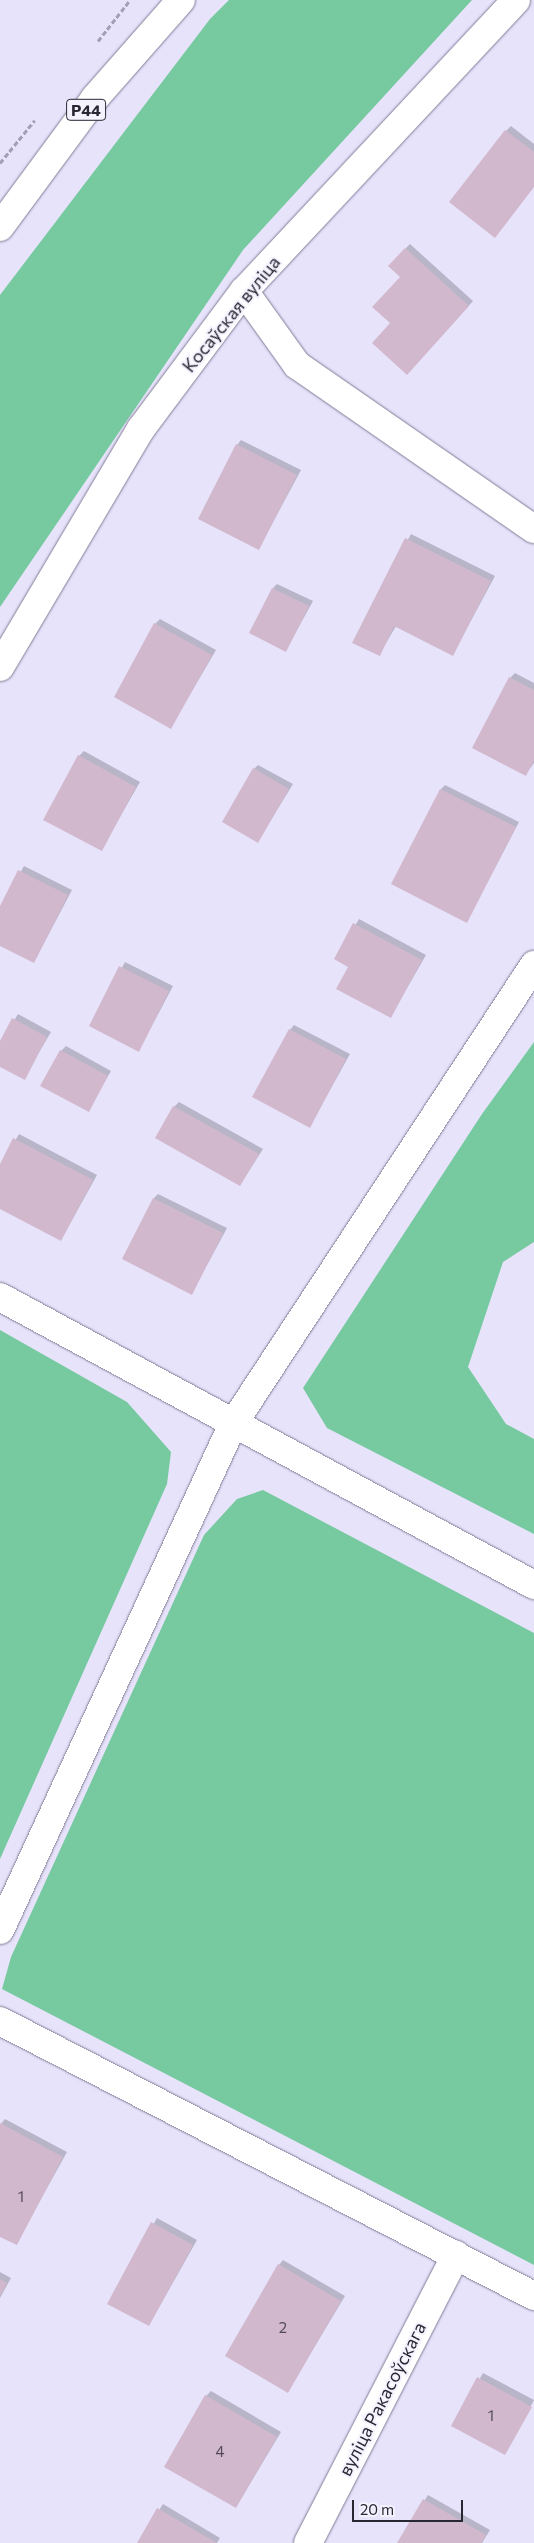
<!DOCTYPE html>
<meta charset="utf-8">
<style>
body{margin:0}
#map{position:relative;width:534px;height:2543px;overflow:hidden;background:#e7e3fb;font-family:Commissioner,sans-serif}
div>[style]{position:absolute}
.green>*{inset:0;background:#77c9a0}
.shadow>*{inset:0;background:#0003}
.building>*{inset:0;background:#d2b8cd}
.path>*{height:3px;margin-top:-1.5px;transform-origin:0;background:repeating-linear-gradient(90deg,#a3a0b3 0 5px,transparent 0 7.5px)}
.roads{filter:drop-shadow(0 0 1px #807c96) drop-shadow(0 0 1px #807c96)}
.street>*{height:28px;margin:-14px;padding:0 14px;transform-origin:14px;border-radius:14px;background:#fff}
.primary>*{height:28px;margin:-14px;padding:0 14px;transform-origin:14px;border-radius:14px;background:#fff}
span{translate:-50% -50%;white-space:nowrap;text-align:center;line-height:1.15;-webkit-text-stroke:4px #f4f2fe;paint-order:stroke}
.number-label{font-size:15px;color:#534b59}
.number-label span{-webkit-text-stroke-width:0}
.shield-label span{padding:1px 4px;background:#f4f2fe;border:1px solid;border-radius:4px;-webkit-text-stroke-width:0}
.shield-label{font-size:16px;color:#292732;font-weight:700}
.street-label{font-size:18px;color:#292732}
.scale{position:absolute;left:352px;top:2500px;width:111px;height:22px;box-sizing:border-box;border:2px solid #292732;border-top:0;padding-left:6px;font-size:15px;line-height:18px;white-space:nowrap;color:#292732;-webkit-text-stroke:4px #f4f2fe;paint-order:stroke}
</style>
<div id="map">
<div class="green">
<div style="clip-path:polygon(229px 0,472px 0,243px 250px,0 607px,0 295px,210px 19px)"></div>
<div style="clip-path:polygon(534px 1042px,534px 1242px,503px 1262px,468px 1367px,506px 1424px,534px 1439px,534px 1534px,327px 1428px,303px 1388px,482px 1114px)"></div>
<div style="clip-path:polygon(0 1330px,127px 1402px,171px 1452px,167px 1484px,0 1859px)"></div>
<div style="clip-path:polygon(263px 1490px,534px 1633px,534px 2265px,2px 1989px,11px 1957px,204px 1535px,237px 1499px)"></div>
</div>
<div class="shadow">
<div style="clip-path:polygon(511px 126px,534px 144px,534px 186px,506px 131px)"></div>
<div style="clip-path:polygon(410px 244px,473px 301px,412px 368px,392px 323px,406px 248px)"></div>
<div style="clip-path:polygon(241px 440px,301px 470px,259px 548px,237px 445px)"></div>
<div style="clip-path:polygon(411px 534px,495px 576px,453px 654px,396px 626px,379px 655px,354px 642px)"></div>
<div style="clip-path:polygon(277px 584px,313px 601px,286px 650px,273px 588px)"></div>
<div style="clip-path:polygon(160px 619px,216px 650px,171px 727px,155px 624px)"></div>
<div style="clip-path:polygon(515px 673px,534px 683px,534px 763px,525px 775px,510px 678px)"></div>
<div style="clip-path:polygon(84px 751px,140px 782px,101px 850px,79px 756px)"></div>
<div style="clip-path:polygon(258px 765px,293px 784px,258px 841px,254px 769px)"></div>
<div style="clip-path:polygon(445px 785px,519px 822px,467px 921px,441px 789px)"></div>
<div style="clip-path:polygon(24px 866px,72px 890px,34px 962px,0 945px,0 909px)"></div>
<div style="clip-path:polygon(359px 919px,426px 955px,391px 1016px,349px 967px,335px 959px)"></div>
<div style="clip-path:polygon(125px 962px,173px 986px,139px 1050px,90px 1026px)"></div>
<div style="clip-path:polygon(18px 1014px,51px 1032px,24px 1078px,0 1065px,0 1043px)"></div>
<div style="clip-path:polygon(294px 1025px,350px 1054px,310px 1126px,290px 1030px)"></div>
<div style="clip-path:polygon(66px 1046px,111px 1071px,88px 1110px,61px 1051px)"></div>
<div style="clip-path:polygon(179px 1102px,263px 1149px,240px 1185px,174px 1107px)"></div>
<div style="clip-path:polygon(19px 1134px,97px 1175px,61px 1240px,0 1208px,0 1167px)"></div>
<div style="clip-path:polygon(158px 1194px,227px 1228px,192px 1293px,154px 1198px)"></div>
<div style="clip-path:polygon(5px 2119px,67px 2152px,16px 2244px,0 2235px,0 2125px)"></div>
<div style="clip-path:polygon(157px 2218px,197px 2240px,149px 2325px,109px 2303px)"></div>
<div style="clip-path:polygon(283px 2260px,345px 2296px,288px 2391px,279px 2265px)"></div>
<div style="clip-path:polygon(0 2272px,11px 2278px,0 2298px)"></div>
<div style="clip-path:polygon(483px 2373px,534px 2400px,505px 2453px,453px 2425px)"></div>
<div style="clip-path:polygon(211px 2391px,281px 2432px,236px 2507px,206px 2396px)"></div>
<div style="clip-path:polygon(428px 2495px,490px 2530px,482px 2543px,398px 2543px)"></div>
<div style="clip-path:polygon(163px 2504px,220px 2538px,217px 2543px,138px 2543px)"></div>
</div>
<div class="building">
<div style="clip-path:polygon(505px 130px,534px 152px,534px 187px,495px 238px,449px 202px)"></div>
<div style="clip-path:polygon(405px 248px,469px 306px,407px 375px,372px 343px,390px 323px,372px 307px,400px 277px,388px 266px)"></div>
<div style="clip-path:polygon(236px 444px,297px 475px,259px 550px,198px 519px)"></div>
<div style="clip-path:polygon(405px 538px,491px 581px,453px 656px,394px 626px,380px 656px,352px 643px)"></div>
<div style="clip-path:polygon(272px 588px,309px 606px,286px 652px,249px 633px)"></div>
<div style="clip-path:polygon(154px 623px,212px 655px,171px 729px,114px 697px)"></div>
<div style="clip-path:polygon(509px 677px,534px 690px,534px 760px,526px 776px,472px 748px)"></div>
<div style="clip-path:polygon(78px 755px,136px 787px,102px 851px,43px 820px)"></div>
<div style="clip-path:polygon(253px 768px,289px 789px,258px 843px,222px 822px)"></div>
<div style="clip-path:polygon(440px 789px,516px 827px,467px 923px,391px 884px)"></div>
<div style="clip-path:polygon(18px 870px,68px 895px,34px 963px,0 946px,0 906px)"></div>
<div style="clip-path:polygon(353px 923px,422px 960px,391px 1018px,336px 989px,348px 967px,334px 959px)"></div>
<div style="clip-path:polygon(119px 966px,169px 991px,139px 1052px,89px 1026px)"></div>
<div style="clip-path:polygon(12px 1018px,47px 1037px,25px 1080px,0 1067px,0 1041px)"></div>
<div style="clip-path:polygon(289px 1029px,346px 1059px,310px 1128px,252px 1097px)"></div>
<div style="clip-path:polygon(60px 1050px,108px 1076px,89px 1112px,40px 1086px)"></div>
<div style="clip-path:polygon(173px 1106px,259px 1154px,240px 1186px,155px 1138px)"></div>
<div style="clip-path:polygon(13px 1138px,93px 1180px,61px 1241px,0 1209px,0 1164px)"></div>
<div style="clip-path:polygon(153px 1198px,223px 1233px,192px 1295px,122px 1259px)"></div>
<div style="clip-path:polygon(0 2123px,63px 2157px,17px 2245px,0 2237px)"></div>
<div style="clip-path:polygon(151px 2222px,193px 2245px,149px 2326px,107px 2304px)"></div>
<div style="clip-path:polygon(278px 2264px,341px 2301px,288px 2393px,225px 2356px)"></div>
<div style="clip-path:polygon(0 2279px,7px 2283px,0 2296px)"></div>
<div style="clip-path:polygon(477px 2377px,532px 2407px,505px 2455px,451px 2426px)"></div>
<div style="clip-path:polygon(205px 2395px,277px 2437px,236px 2508px,164px 2467px)"></div>
<div style="clip-path:polygon(423px 2499px,486px 2535px,481px 2543px,397px 2543px)"></div>
<div style="clip-path:polygon(157px 2508px,217px 2543px,137px 2543px)"></div>
</div>
<div class="path">
<div style="left:98px;top:41px;width:52px;rotate:-52deg"></div>
<div style="left:0;top:163px;width:55px;rotate:-50.9deg"></div>
</div>
<div class="roads">
<div class="street">
<div style="left:244px;top:291px;width:91px;rotate:54.4deg"></div>
<div style="left:297px;top:365px;width:288px;rotate:34.7deg"></div>
<div style="left:0;top:667px;width:277px;rotate:-59.4deg"></div>
<div style="left:141px;top:429px;width:172px;rotate:-53.3deg"></div>
<div style="left:244px;top:291px;width:398px;rotate:-46.9deg"></div>
<div style="left:0;top:1297px;width:607px;rotate:28.34deg"></div>
<div style="left:0;top:1930px;width:557px;rotate:-65.28deg"></div>
<div style="left:233px;top:1424px;width:549px;rotate:-56.74deg"></div>
<div style="left:0;top:2021px;width:601px;rotate:27.25deg"></div>
<div style="left:308px;top:2543px;width:324px;rotate:-62.8deg"></div>
</div>
<div class="primary">
<div style="left:0;top:227px;width:160px;rotate:-53.6deg"></div>
<div style="left:95px;top:98px;width:130px;rotate:-48.7deg"></div>
</div>
</div>
<div class="number-label">
<span style="left:21px;top:2197px">1</span>
<span style="left:283px;top:2328px">2</span>
<span style="left:491px;top:2416px">1</span>
<span style="left:220px;top:2452px">4</span>
</div>
<div class="shield-label">
<span style="left:86px;top:110px">Р44</span>
</div>
<div class="street-label">
<span style="left:231px;top:314px;rotate:-51deg">Косаўская вуліца</span>
<span style="left:382px;top:2399px;rotate:-63deg">вуліца Ракасоўскага</span>
</div>
<div class="scale">20 m</div>
</div>
